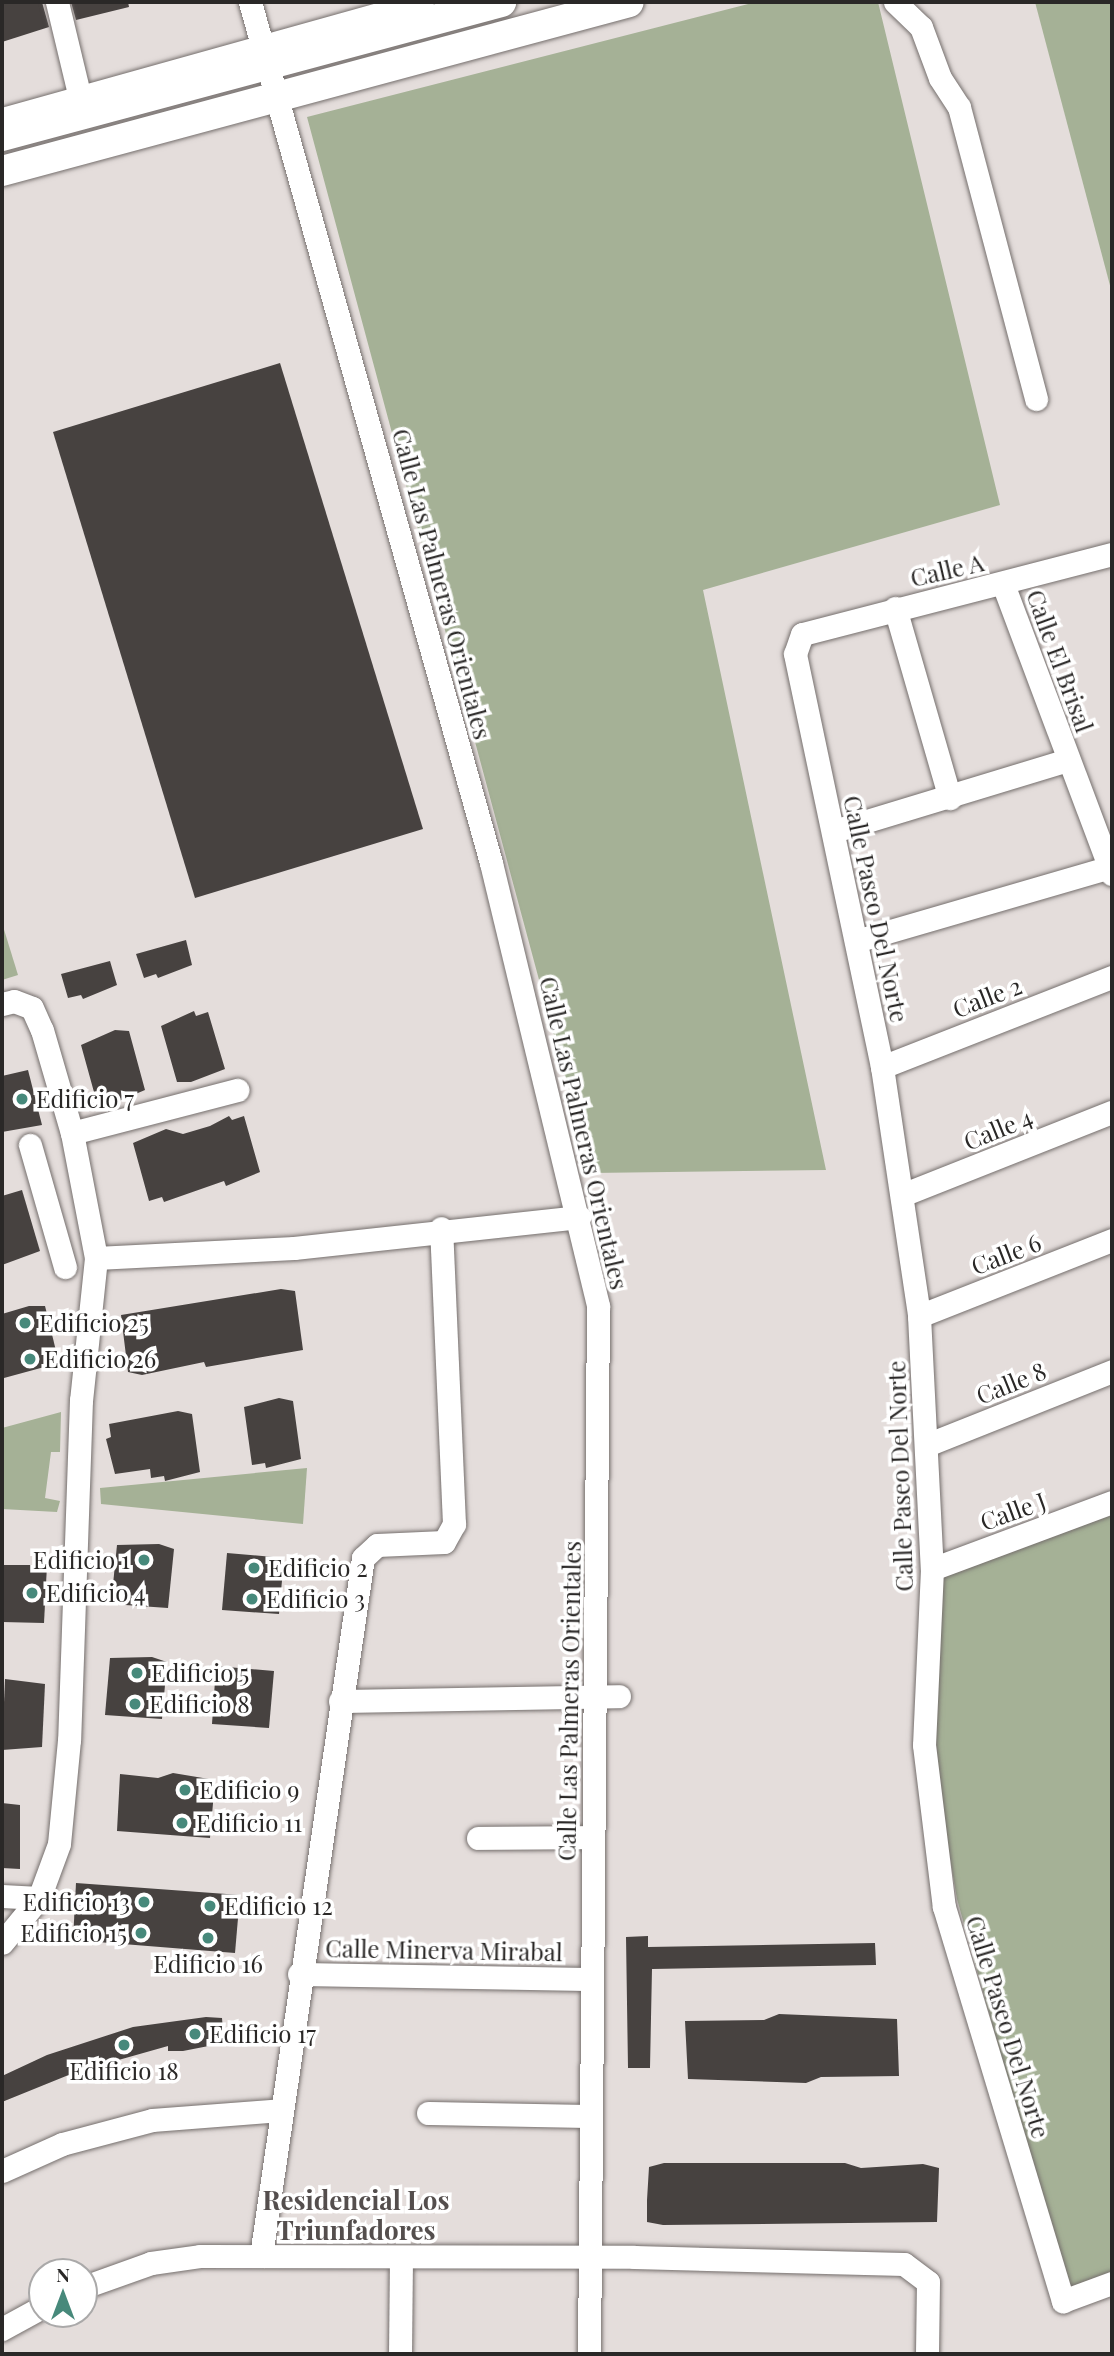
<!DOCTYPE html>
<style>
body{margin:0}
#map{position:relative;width:1114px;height:2356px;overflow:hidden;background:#e4dddb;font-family:"Playfair Display",serif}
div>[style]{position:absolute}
.green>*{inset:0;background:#a5b196}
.building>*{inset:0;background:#474240}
.roads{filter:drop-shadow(0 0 2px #756f6d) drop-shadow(0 0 2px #756f6d)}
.minor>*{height:23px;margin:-11.5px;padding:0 11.5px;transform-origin:11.5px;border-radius:11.5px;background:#fff}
.major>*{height:30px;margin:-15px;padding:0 15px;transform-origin:15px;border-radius:15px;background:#fff}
.dots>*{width:19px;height:19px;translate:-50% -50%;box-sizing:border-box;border:4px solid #fff;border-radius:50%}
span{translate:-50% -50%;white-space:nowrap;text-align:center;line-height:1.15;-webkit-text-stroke:7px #fff;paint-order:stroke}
.street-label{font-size:24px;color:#2a2827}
.poi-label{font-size:24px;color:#2a2827}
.left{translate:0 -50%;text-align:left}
.right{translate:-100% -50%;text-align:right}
.neighbourhood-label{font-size:26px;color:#544e4d;font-weight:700}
.frame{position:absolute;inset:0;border:4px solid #2a2827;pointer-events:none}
.north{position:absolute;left:28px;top:2258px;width:70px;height:70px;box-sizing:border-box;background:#fff;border:2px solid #aaa9a9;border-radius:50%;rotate:0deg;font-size:19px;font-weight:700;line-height:28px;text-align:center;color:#2a2827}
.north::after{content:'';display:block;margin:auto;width:24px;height:32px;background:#47897b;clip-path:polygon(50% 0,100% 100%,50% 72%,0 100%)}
</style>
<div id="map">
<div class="green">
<div style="clip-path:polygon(756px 2px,878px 2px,1000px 505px,703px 590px,826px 1170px,591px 1173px,307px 117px)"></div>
<div style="clip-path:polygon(1035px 2px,1112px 2px,1112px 293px)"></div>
<div style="clip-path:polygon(2px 923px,18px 975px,2px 980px)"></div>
<div style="clip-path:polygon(61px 1412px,60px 1452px,51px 1452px,45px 1498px,60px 1501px,57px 1512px,2px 1509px,2px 1428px)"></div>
<div style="clip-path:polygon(307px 1468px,303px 1524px,101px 1504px,100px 1488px)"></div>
<div style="clip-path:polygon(1112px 1512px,1112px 2273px,1067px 2291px,957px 1899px,941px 1805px,936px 1741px,940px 1576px)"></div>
</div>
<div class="building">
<div style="clip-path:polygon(2px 2px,42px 2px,49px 27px,2px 42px)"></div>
<div style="clip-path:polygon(71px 2px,128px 2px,129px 7px,76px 20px)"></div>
<div style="clip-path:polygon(280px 363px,423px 829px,195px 898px,53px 432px)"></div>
<div style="clip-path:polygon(186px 940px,192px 965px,158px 978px,156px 974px,144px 978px,136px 954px)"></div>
<div style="clip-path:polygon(110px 961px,117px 985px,83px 999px,81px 995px,68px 998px,61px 974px)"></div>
<div style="clip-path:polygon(194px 1011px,196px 1016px,208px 1012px,225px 1069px,191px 1082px,177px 1082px,161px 1026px)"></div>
<div style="clip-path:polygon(115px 1030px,129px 1031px,145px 1090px,112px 1104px,109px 1099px,97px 1103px,81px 1045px)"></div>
<div style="clip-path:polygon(28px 1070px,42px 1125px,2px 1132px,2px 1076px)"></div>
<div style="clip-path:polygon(229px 1116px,232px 1120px,244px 1116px,260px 1172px,226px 1186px,224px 1181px,164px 1202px,162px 1197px,149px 1201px,133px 1143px,166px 1129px,183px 1134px,210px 1126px)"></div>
<div style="clip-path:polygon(22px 1190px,40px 1251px,2px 1265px,2px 1196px)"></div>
<div style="clip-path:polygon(281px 1289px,295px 1291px,303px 1350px,206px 1367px,204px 1362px,142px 1375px,128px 1372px,121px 1315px)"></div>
<div style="clip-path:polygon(29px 1306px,45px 1306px,59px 1363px,4px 1378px,2px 1314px)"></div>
<div style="clip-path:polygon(279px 1398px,293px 1401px,301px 1459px,266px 1468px,265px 1463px,252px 1465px,244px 1407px)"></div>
<div style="clip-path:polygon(178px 1411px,192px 1414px,200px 1472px,165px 1481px,164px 1476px,151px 1478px,150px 1469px,115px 1474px,106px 1439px,111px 1437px,109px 1424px)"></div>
<div style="clip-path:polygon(159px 1544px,174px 1549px,168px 1608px,111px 1604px,117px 1545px)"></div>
<div style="clip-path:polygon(227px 1553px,284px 1558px,279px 1614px,222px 1610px)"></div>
<div style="clip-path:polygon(2px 1565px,47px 1565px,44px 1623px,2px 1622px)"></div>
<div style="clip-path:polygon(152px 1657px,167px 1662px,162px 1719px,105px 1715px,110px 1658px)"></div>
<div style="clip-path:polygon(216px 1666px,274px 1671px,269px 1728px,212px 1724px)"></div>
<div style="clip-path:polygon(5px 1679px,45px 1684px,42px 1747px,2px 1750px)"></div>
<div style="clip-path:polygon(173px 1773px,215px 1780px,210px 1838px,117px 1831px,120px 1774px,158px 1778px)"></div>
<div style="clip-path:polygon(2px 1803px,20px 1805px,20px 1869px,2px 1868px)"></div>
<div style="clip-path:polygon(76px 1883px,240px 1895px,235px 1953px,73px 1940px)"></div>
<div style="clip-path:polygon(648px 1936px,648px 1947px,875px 1943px,876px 1965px,652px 1969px,650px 2068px,628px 2068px,626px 1937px)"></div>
<div style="clip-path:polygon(779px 2014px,897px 2019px,899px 2076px,821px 2077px,806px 2083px,688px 2079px,685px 2021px,764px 2020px)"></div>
<div style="clip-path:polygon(206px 2017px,222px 2018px,224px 2043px,183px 2051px,168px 2051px,168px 2046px,76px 2072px,2px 2102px,2px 2076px,47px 2055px,133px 2027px)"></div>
<div style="clip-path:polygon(664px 2163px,845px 2163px,861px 2168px,923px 2164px,939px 2168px,937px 2222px,663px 2225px,647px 2222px,647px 2200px,649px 2167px)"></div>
</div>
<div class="roads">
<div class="minor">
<div style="left:57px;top:2px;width:99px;rotate:76.5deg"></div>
<div style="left:250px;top:2px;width:894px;rotate:74.36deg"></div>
<div style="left:491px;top:863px;width:456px;rotate:76.4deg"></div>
<div style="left:598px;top:1306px;width:1048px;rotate:90.49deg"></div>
<div style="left:895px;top:2px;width:36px;rotate:44deg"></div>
<div style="left:921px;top:27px;width:54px;rotate:69.6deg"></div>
<div style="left:940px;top:78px;width:35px;rotate:57deg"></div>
<div style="left:959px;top:107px;width:302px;rotate:75.2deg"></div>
<div style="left:2px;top:119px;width:436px;rotate:-15.6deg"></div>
<div style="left:1112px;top:554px;width:320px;rotate:165.5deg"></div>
<div style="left:802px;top:634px;width:21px;rotate:109deg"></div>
<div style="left:795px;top:654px;width:422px;rotate:78.1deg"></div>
<div style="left:882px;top:1067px;width:252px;rotate:81.5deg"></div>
<div style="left:919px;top:1316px;width:253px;rotate:87.1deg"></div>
<div style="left:932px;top:1569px;width:176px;rotate:92.6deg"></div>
<div style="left:924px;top:1745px;width:163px;rotate:83deg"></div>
<div style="left:944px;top:1907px;width:412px;rotate:73.2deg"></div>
<div style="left:1063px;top:2301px;width:52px;rotate:-20.2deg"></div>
<div style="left:1003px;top:584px;width:310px;rotate:69.4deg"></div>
<div style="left:895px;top:608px;width:198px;rotate:73.9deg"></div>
<div style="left:834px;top:831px;width:245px;rotate:-16.9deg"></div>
<div style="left:856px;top:941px;width:265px;rotate:-16.2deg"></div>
<div style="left:2px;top:1004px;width:12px;rotate:-14deg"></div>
<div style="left:14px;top:1001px;width:19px;rotate:21deg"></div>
<div style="left:32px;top:1008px;width:24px;rotate:66deg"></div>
<div style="left:42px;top:1030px;width:107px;rotate:73.8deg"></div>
<div style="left:72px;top:1133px;width:127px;rotate:79.1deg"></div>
<div style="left:96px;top:1258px;width:143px;rotate:96deg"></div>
<div style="left:81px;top:1400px;width:340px;rotate:92deg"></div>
<div style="left:69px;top:1740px;width:104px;rotate:95.5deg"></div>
<div style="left:59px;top:1844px;width:58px;rotate:110.3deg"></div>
<div style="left:39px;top:1898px;width:58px;rotate:129.4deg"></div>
<div style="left:882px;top:1067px;width:247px;rotate:-21.4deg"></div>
<div style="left:72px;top:1133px;width:171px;rotate:-14.6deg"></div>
<div style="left:30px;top:1145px;width:127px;rotate:74deg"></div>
<div style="left:902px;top:1195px;width:226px;rotate:-21.6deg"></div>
<div style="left:96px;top:1258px;width:198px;rotate:-2.9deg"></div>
<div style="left:294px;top:1248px;width:287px;rotate:-6.2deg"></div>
<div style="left:919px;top:1316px;width:207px;rotate:-21.5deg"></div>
<div style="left:929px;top:1444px;width:197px;rotate:-21.7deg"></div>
<div style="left:932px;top:1569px;width:192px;rotate:-20.4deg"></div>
<div style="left:340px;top:1701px;width:279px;rotate:-1deg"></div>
<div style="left:478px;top:1838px;width:115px;rotate:-0.5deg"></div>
<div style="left:2px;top:1896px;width:37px;rotate:3deg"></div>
<div style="left:299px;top:1974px;width:290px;rotate:1deg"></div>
<div style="left:428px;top:2113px;width:161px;rotate:1.1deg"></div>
<div style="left:2px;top:2171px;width:66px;rotate:-24.2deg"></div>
<div style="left:62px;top:2144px;width:93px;rotate:-14.9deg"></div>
<div style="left:152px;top:2120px;width:129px;rotate:-4.4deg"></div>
<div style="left:261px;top:2256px;width:705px;rotate:-81.69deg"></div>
<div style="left:363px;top:1558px;width:19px;rotate:-43deg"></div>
<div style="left:377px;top:1545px;width:67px;rotate:-2.6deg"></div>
<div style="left:444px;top:1542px;width:21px;rotate:-61deg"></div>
<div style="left:454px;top:1524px;width:296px;rotate:-92.5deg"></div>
<div style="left:84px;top:2287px;width:71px;rotate:-19.7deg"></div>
<div style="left:151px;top:2263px;width:49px;rotate:-8.1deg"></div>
<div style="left:200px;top:2256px;width:434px;rotate:0.1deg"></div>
<div style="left:634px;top:2257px;width:270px;rotate:1.5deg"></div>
<div style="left:904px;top:2264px;width:30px;rotate:37deg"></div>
<div style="left:928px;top:2282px;width:72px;rotate:90.8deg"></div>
<div style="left:2px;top:2329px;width:46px;rotate:-28.8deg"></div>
<div style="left:400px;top:2354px;width:95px;rotate:-89.4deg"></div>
</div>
<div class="major">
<div style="left:2px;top:136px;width:517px;rotate:-15.03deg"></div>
<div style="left:2px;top:171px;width:649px;rotate:-15.08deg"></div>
</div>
</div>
<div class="dots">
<div style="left:22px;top:1099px;background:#47897b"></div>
<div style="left:25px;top:1323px;background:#47897b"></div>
<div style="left:30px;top:1359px;background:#47897b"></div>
<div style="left:144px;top:1560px;background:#47897b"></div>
<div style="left:254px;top:1568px;background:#47897b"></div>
<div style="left:32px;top:1593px;background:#47897b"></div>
<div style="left:252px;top:1599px;background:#47897b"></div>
<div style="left:137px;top:1673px;background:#47897b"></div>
<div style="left:135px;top:1704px;background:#47897b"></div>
<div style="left:185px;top:1790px;background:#47897b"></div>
<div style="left:182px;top:1823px;background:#47897b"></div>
<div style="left:144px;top:1902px;background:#47897b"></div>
<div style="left:210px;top:1906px;background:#47897b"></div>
<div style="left:141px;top:1933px;background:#47897b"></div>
<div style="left:208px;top:1938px;background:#47897b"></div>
<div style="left:195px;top:2034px;background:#47897b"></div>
<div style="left:124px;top:2045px;background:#47897b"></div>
</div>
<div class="street-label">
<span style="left:947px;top:570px;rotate:-13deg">Calle A</span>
<span style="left:442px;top:584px;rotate:75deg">Calle Las Palmeras Orientales</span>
<span style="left:1060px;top:661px;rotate:70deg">Calle El Brisal</span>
<span style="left:876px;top:909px;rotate:78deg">Calle Paseo Del Norte</span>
<span style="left:987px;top:997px;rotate:-21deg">Calle 2</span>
<span style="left:998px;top:1129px;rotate:-22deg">Calle 4</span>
<span style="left:584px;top:1133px;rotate:77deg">Calle Las Palmeras Orientales</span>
<span style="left:1006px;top:1254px;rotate:-21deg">Calle 6</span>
<span style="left:1011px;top:1383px;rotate:-22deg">Calle 8</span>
<span style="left:900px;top:1476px;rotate:-92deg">Calle Paseo Del Norte</span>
<span style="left:1013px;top:1511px;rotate:-20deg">Calle J</span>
<span style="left:569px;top:1701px;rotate:-89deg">Calle Las Palmeras Orientales</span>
<span style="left:444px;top:1950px;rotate:1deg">Calle Minerva Mirabal</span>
<span style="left:1008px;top:2027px;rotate:73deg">Calle Paseo Del Norte</span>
</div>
<div class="poi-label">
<span class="left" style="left:36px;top:1099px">Edificio 7</span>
<span class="left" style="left:39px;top:1323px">Edificio 25</span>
<span class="left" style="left:44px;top:1359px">Edificio 26</span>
<span class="right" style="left:130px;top:1560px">Edificio 1</span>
<span class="left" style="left:268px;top:1568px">Edificio 2</span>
<span class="left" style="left:46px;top:1593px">Edificio 4</span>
<span class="left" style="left:266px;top:1599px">Edificio 3</span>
<span class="left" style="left:151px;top:1673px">Edificio 5</span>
<span class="left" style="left:149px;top:1704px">Edificio 8</span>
<span class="left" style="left:199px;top:1790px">Edificio 9</span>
<span class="left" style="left:196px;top:1823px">Edificio 11</span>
<span class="right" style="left:130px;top:1902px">Edificio 13</span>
<span class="left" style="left:224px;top:1906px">Edificio 12</span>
<span class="right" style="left:127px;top:1933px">Edificio 15</span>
<span style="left:208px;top:1964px">Edificio 16</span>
<span class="left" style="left:209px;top:2034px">Edificio 17</span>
<span style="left:124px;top:2071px">Edificio 18</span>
</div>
<div class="neighbourhood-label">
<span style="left:356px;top:2215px">Residencial Los<br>Triunfadores</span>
</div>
<div class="frame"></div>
<div class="north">N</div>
</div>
